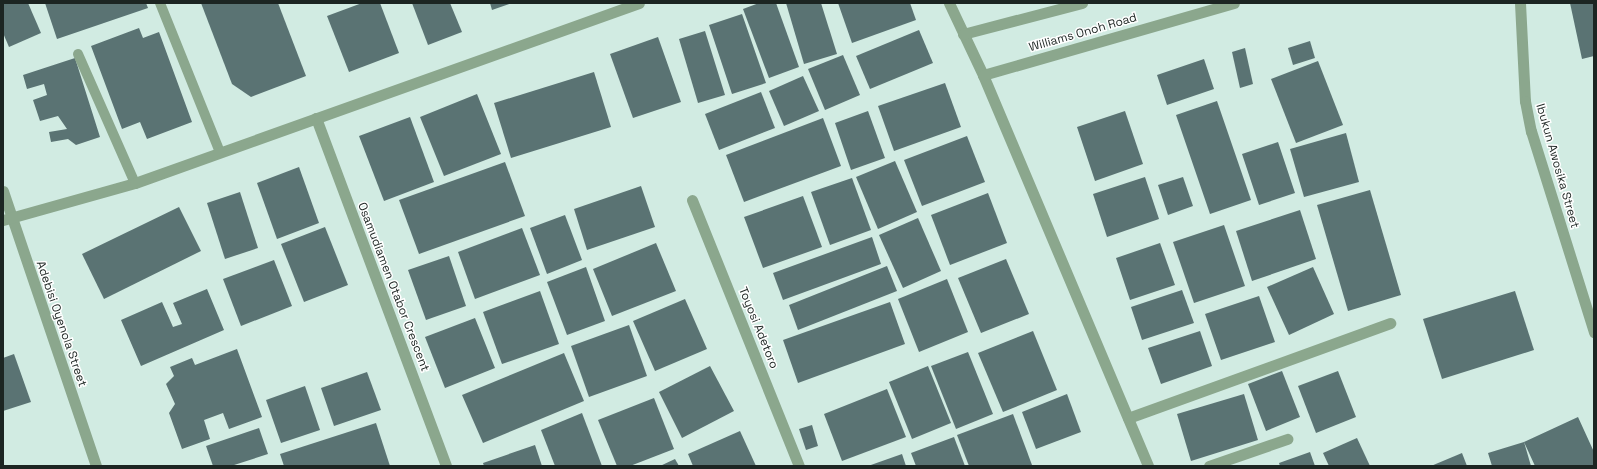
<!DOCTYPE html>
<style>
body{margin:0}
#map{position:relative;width:1597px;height:469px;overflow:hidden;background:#d1ebe2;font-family:"Space Grotesk",sans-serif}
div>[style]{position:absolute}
.building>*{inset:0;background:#5a7373}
.service>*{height:10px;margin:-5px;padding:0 5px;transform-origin:5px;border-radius:5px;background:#8ba78d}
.minor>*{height:11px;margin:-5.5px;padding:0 5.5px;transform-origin:5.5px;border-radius:5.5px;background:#8ba78d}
span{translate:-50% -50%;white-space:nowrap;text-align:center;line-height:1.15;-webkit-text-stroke:3px #fff;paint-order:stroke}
.street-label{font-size:12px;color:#1c2522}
.frame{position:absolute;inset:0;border:4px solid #1c2522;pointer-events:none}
</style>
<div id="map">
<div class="building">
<div style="clip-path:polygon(3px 3px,28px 3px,41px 33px,9px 47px,3px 33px)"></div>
<div style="clip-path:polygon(45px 3px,146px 3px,148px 8px,57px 39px)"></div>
<div style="clip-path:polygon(201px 3px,278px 3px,306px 76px,251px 97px,232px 84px)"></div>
<div style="clip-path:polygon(362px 3px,380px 3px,399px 53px,349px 72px,327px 16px)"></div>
<div style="clip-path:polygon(412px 3px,450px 3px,462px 32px,428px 45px)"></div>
<div style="clip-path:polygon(490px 3px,512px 3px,492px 10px)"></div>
<div style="clip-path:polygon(759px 3px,776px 3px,799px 67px,769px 78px,743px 9px)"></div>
<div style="clip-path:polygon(786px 3px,821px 3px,837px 54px,804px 64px)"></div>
<div style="clip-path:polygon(838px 3px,910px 3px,916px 20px,852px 43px)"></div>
<div style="clip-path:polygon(1570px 3px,1594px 3px,1594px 56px,1582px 59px)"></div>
<div style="clip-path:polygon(742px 14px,766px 83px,732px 94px,709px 25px)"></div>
<div style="clip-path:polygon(139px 28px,143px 38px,159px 32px,192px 122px,147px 139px,140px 122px,122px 129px,91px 46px)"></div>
<div style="clip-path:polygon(919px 30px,933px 63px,870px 89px,856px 56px)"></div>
<div style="clip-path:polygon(705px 31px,725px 95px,698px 103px,679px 39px)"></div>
<div style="clip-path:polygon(658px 37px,681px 102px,633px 118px,610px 54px)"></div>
<div style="clip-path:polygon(1310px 41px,1315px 58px,1293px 65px,1288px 48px)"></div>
<div style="clip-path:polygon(1245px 48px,1253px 84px,1240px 88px,1232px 52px)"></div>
<div style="clip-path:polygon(843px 55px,860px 95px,825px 110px,808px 69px)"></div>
<div style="clip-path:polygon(75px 58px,100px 137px,76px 145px,68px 139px,51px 142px,49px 132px,67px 129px,58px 116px,40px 121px,33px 100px,47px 95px,44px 84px,27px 89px,23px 75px)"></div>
<div style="clip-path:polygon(1204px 59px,1214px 89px,1167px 105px,1157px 75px)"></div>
<div style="clip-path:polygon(1318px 61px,1343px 125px,1296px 143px,1271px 79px)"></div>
<div style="clip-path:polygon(594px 72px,611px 127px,511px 158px,494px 103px)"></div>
<div style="clip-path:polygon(803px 76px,819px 111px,784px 126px,769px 91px)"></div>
<div style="clip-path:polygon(945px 83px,961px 127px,894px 151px,878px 106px)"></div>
<div style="clip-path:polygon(761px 92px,775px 128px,719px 150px,705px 114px)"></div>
<div style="clip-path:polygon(477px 94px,501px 154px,444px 176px,420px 117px)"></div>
<div style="clip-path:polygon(1217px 101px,1251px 200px,1210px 214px,1176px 115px)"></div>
<div style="clip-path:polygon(868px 111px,885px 158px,851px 170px,835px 123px)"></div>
<div style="clip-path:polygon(1125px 111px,1143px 164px,1095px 181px,1077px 127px)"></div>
<div style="clip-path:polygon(410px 117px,434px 182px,384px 201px,359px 136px)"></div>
<div style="clip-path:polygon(823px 118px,841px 166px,744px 202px,726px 155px)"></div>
<div style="clip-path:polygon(1346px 133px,1359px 182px,1304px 197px,1290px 149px)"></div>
<div style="clip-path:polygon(967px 136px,985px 182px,922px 206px,904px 160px)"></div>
<div style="clip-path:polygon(1278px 142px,1295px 193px,1259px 205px,1242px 154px)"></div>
<div style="clip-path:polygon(895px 161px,917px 212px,878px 229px,856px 177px)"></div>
<div style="clip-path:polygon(505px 162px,525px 216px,419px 254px,399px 200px)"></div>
<div style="clip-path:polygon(299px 167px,319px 223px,277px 239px,257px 183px)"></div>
<div style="clip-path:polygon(1145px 177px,1159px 219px,1107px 237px,1093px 194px)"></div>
<div style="clip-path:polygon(1183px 177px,1193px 206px,1168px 215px,1158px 185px)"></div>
<div style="clip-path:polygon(852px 178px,871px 230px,830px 245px,811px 192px)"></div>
<div style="clip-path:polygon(641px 186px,655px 227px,587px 250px,574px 209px)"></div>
<div style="clip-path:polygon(1370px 190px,1401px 295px,1348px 311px,1317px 205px)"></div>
<div style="clip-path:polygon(240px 192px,258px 248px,225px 259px,207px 203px)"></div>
<div style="clip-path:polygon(988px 193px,1007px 243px,950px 265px,931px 215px)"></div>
<div style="clip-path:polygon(803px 196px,822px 247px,763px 268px,744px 217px)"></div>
<div style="clip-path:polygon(179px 207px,201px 251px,104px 299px,82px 254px)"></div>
<div style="clip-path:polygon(1300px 210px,1316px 259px,1252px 281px,1236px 231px)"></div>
<div style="clip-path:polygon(565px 215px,582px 260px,547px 274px,530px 228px)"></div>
<div style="clip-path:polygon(918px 218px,941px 271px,903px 288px,879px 235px)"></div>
<div style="clip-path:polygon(1224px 225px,1245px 286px,1194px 303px,1173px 242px)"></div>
<div style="clip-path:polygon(325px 227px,348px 285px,304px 302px,281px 244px)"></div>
<div style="clip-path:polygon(522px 228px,540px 275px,475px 299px,458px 252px)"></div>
<div style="clip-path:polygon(872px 237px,881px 264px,783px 300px,773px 273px)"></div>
<div style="clip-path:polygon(656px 243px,676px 291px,612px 316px,593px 269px)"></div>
<div style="clip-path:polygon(1160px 243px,1175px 285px,1130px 300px,1116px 258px)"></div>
<div style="clip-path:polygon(449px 256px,466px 306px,426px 320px,408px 270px)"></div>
<div style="clip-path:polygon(1006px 259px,1029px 314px,981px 333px,958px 278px)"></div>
<div style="clip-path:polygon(274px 260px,292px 306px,241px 326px,223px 279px)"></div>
<div style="clip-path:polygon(887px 266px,897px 291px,798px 330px,789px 305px)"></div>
<div style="clip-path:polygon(586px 267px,605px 321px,567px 335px,547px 282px)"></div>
<div style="clip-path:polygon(1313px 267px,1334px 314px,1289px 335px,1267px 287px)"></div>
<div style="clip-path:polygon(947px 279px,968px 332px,919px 352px,898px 299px)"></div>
<div style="clip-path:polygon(207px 289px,224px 330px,141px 366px,121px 320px,162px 302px,173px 327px,182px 324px,173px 303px)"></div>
<div style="clip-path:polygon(1182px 290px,1194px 323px,1142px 340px,1131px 307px)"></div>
<div style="clip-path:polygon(540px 291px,559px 344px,502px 364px,483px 312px)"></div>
<div style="clip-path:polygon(1515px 291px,1534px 350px,1442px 379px,1423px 319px)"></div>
<div style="clip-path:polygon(1259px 296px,1275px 342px,1221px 360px,1205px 314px)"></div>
<div style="clip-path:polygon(685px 299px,707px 349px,655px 371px,633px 321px)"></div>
<div style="clip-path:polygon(890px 302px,905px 344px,798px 383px,783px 340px)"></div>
<div style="clip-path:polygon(475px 318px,495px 368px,445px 388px,425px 337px)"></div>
<div style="clip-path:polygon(629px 325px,647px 376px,589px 397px,571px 346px)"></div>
<div style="clip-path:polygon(1033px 331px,1057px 390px,1003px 412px,978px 353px)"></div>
<div style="clip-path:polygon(1200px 331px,1212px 366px,1161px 384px,1148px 348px)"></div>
<div style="clip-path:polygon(237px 349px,262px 417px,229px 429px,223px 413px,204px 420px,210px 439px,182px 449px,169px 413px,175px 404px,166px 384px,174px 376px,170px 367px,192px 358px,195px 365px)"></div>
<div style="clip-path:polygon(968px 352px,993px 414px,956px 429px,931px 366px)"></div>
<div style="clip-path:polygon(564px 353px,584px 401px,483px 443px,462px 395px)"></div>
<div style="clip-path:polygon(14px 354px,31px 402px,3px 411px,3px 358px)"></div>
<div style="clip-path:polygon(710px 366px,734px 411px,682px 438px,659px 392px)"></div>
<div style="clip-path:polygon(928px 366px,951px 423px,912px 439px,889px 382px)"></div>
<div style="clip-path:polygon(1282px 371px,1300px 417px,1266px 431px,1248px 384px)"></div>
<div style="clip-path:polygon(1338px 371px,1356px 417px,1316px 433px,1298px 386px)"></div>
<div style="clip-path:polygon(367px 372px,381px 410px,334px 426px,321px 388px)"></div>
<div style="clip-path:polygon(305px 386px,320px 430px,281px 443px,266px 400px)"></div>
<div style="clip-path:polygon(887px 389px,906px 437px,842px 461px,824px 414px)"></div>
<div style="clip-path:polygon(1067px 394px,1081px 432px,1036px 449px,1022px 412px)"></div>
<div style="clip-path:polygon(1244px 394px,1258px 440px,1191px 461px,1177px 414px)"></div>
<div style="clip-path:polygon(654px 398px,674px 449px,630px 466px,617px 466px,598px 420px)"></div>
<div style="clip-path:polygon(582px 413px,602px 466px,555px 466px,541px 430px)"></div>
<div style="clip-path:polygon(1013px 414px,1032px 465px,969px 466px,957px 435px)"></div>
<div style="clip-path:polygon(1578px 417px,1594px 452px,1594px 466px,1535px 466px,1524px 442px,1531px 466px,1492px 466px,1488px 453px,1524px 442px)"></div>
<div style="clip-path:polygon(376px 423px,390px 466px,284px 466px,280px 454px)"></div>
<div style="clip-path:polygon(812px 425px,818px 446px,806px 450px,799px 429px)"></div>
<div style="clip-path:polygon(259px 428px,268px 454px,231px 466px,213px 466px,206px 446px)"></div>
<div style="clip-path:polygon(740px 431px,756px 466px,693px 466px,688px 454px)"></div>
<div style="clip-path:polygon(954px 437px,965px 466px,916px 466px,911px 453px)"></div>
<div style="clip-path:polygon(1357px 438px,1370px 466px,1329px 466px,1323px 453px)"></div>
<div style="clip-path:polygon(535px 445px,542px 466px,484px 466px,483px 463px)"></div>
<div style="clip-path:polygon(1310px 452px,1315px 466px,1280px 466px,1279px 463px)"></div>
<div style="clip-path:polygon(1462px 453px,1467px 466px,1431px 466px)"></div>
<div style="clip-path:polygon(902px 454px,906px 466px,868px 466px)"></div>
<div style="clip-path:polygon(675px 459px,679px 466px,660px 466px)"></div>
</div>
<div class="service">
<div style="left:160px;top:3px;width:161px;rotate:68.1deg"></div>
<div style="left:78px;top:54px;width:141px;rotate:66.2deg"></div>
</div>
<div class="minor">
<div style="left:949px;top:3px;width:80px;rotate:64.7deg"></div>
<div style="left:983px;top:75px;width:424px;rotate:67.1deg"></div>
<div style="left:1520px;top:3px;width:98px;rotate:87.1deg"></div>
<div style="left:1525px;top:101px;width:31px;rotate:79deg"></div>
<div style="left:1531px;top:131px;width:211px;rotate:72.6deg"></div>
<div style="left:963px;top:34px;width:123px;rotate:-14.6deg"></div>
<div style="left:983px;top:75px;width:261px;rotate:-16deg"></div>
<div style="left:316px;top:118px;width:371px;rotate:69.5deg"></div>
<div style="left:3px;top:191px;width:290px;rotate:71.3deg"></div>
<div style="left:692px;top:200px;width:287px;rotate:68.1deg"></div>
<div style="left:3px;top:220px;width:137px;rotate:-15.7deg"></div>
<div style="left:135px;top:183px;width:535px;rotate:-19.65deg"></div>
<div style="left:1128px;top:418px;width:279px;rotate:-19.9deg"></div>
<div style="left:1209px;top:466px;width:83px;rotate:-19.1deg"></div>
</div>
<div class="street-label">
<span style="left:1083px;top:33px;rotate:-16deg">Williams Onoh Road</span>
<span style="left:1557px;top:166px;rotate:74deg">Ibukun Awosika Street</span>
<span style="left:393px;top:287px;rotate:69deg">Osamudiamen Otabor Crescent</span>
<span style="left:61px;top:324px;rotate:71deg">Adebisi Oyenola Street</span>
<span style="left:758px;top:328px;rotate:68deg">Toyosi Adetoro</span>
</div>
<div class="frame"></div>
</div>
